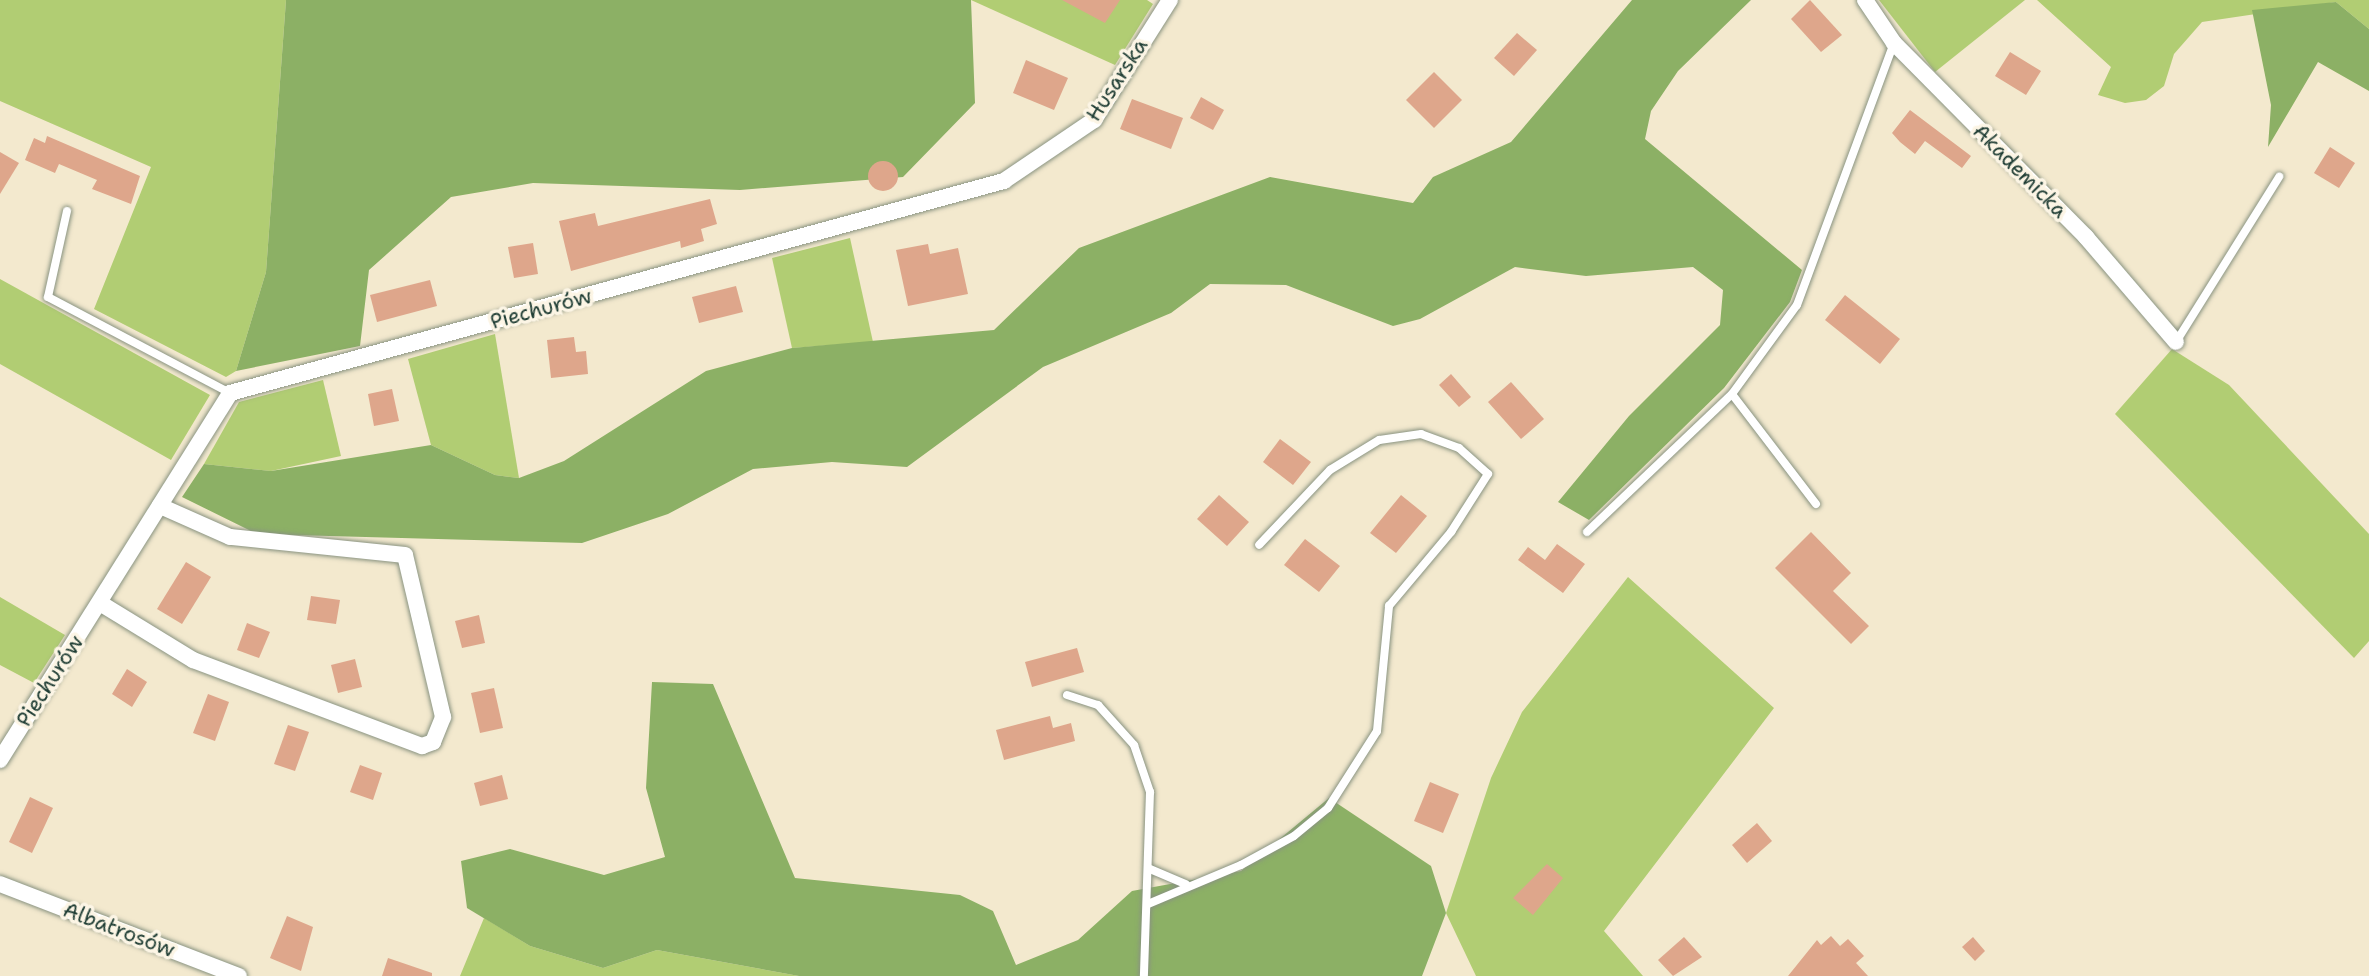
<!DOCTYPE html>
<meta charset="utf-8">
<style>
body{margin:0}
#map{position:relative;width:2369px;height:976px;overflow:hidden;background:#f3e9ce;font-family:"Shantell Sans",sans-serif}
div>[style]{position:absolute}
.green>*{inset:0;background:#b1cd73}
.forest>*{inset:0;background:#8cb065}
.building>*{inset:0;background:#dea68b}
.round{border-radius:50%}
.roads{filter:drop-shadow(0 0 2px #899381) drop-shadow(0 0 2px #899381)}
.lane>*{height:8px;margin:-4px;padding:0 4px;transform-origin:4px;border-radius:4px;background:#fff}
.street>*{height:16px;margin:-8px;padding:0 8px;transform-origin:8px;border-radius:8px;background:#fff}
span{translate:-50% -50%;white-space:nowrap;text-align:center;line-height:1.15;-webkit-text-stroke:7px #fcf5e5;paint-order:stroke}
.street-label{font-size:21px;color:#1f3d34}
</style>
<div id="map">
<div class="green">
<div style="clip-path:polygon(0 0,286px 0,266px 272px,236px 371px,226px 377px,94px 309px,151px 167px,0 101px)"></div>
<div style="clip-path:polygon(971px 0,1147px 0,1153px 4px,1115px 65px)"></div>
<div style="clip-path:polygon(1879px 0,2025px 0,1935px 72px)"></div>
<div style="clip-path:polygon(2037px 0,2369px 0,2369px 29px,2336px 2px,2202px 22px,2174px 54px,2164px 86px,2146px 100px,2125px 103px,2098px 95px,2111px 67px)"></div>
<div style="clip-path:polygon(850px 238px,873px 342px,792px 348px,772px 258px)"></div>
<div style="clip-path:polygon(0 279px,210px 395px,171px 460px,0 364px)"></div>
<div style="clip-path:polygon(495px 334px,519px 478px,495px 475px,431px 445px,408px 359px)"></div>
<div style="clip-path:polygon(2172px 349px,2229px 385px,2369px 534px,2369px 641px,2354px 658px,2115px 414px)"></div>
<div style="clip-path:polygon(323px 380px,341px 456px,271px 471px,204px 464px,239px 402px)"></div>
<div style="clip-path:polygon(1628px 577px,1774px 708px,1604px 931px,1643px 976px,1476px 976px,1446px 913px,1491px 778px,1522px 712px)"></div>
<div style="clip-path:polygon(0 597px,65px 635px,34px 683px,0 665px)"></div>
<div style="clip-path:polygon(484px 918px,530px 946px,603px 968px,657px 950px,799px 976px,460px 976px)"></div>
</div>
<div class="forest">
<div style="clip-path:polygon(286px 0,971px 0,975px 103px,903px 177px,740px 190px,533px 183px,451px 197px,369px 270px,360px 346px,236px 371px,266px 272px)"></div>
<div style="clip-path:polygon(1632px 0,1751px 0,1678px 71px,1651px 111px,1645px 139px,1802px 270px,1790px 302px,1724px 388px,1589px 520px,1558px 502px,1629px 416px,1720px 325px,1723px 290px,1693px 267px,1586px 276px,1515px 267px,1420px 319px,1393px 326px,1286px 285px,1210px 284px,1171px 313px,1043px 367px,907px 467px,832px 462px,753px 469px,668px 514px,582px 543px,257px 534px,182px 497px,204px 464px,271px 471px,431px 445px,495px 475px,519px 478px,564px 461px,706px 371px,792px 348px,994px 330px,1079px 248px,1270px 177px,1413px 203px,1433px 177px,1511px 142px)"></div>
<div style="clip-path:polygon(2336px 2px,2369px 29px,2369px 91px,2318px 62px,2268px 147px,2271px 105px,2252px 10px)"></div>
<div style="clip-path:polygon(652px 682px,713px 684px,795px 878px,960px 895px,993px 911px,1016px 965px,1078px 940px,1132px 891px,1241px 871px,1329px 798px,1431px 866px,1446px 913px,1422px 976px,799px 976px,657px 950px,603px 968px,530px 946px,467px 908px,461px 861px,510px 849px,604px 875px,665px 857px,646px 788px)"></div>
</div>
<div class="building">
<div style="clip-path:polygon(1062px 0,1120px 0,1105px 23px)"></div>
<div style="clip-path:polygon(1810px 0,1842px 35px,1821px 52px,1791px 19px)"></div>
<div style="clip-path:polygon(1517px 33px,1537px 50px,1514px 76px,1494px 58px)"></div>
<div style="clip-path:polygon(2010px 52px,2041px 71px,2026px 95px,1995px 76px)"></div>
<div style="clip-path:polygon(1026px 60px,1068px 78px,1054px 110px,1013px 93px)"></div>
<div style="clip-path:polygon(1434px 72px,1462px 100px,1434px 128px,1406px 100px)"></div>
<div style="clip-path:polygon(1201px 97px,1224px 110px,1213px 130px,1190px 118px)"></div>
<div style="clip-path:polygon(1132px 99px,1183px 118px,1171px 149px,1120px 129px)"></div>
<div style="clip-path:polygon(1910px 110px,1971px 156px,1962px 168px,1925px 141px,1915px 154px,1900px 142px,1892px 133px)"></div>
<div style="clip-path:polygon(47px 136px,140px 176px,131px 204px,92px 189px,97px 180px,59px 164px,55px 173px,25px 160px,34px 138px,45px 143px)"></div>
<div style="clip-path:polygon(2330px 147px,2355px 163px,2339px 188px,2314px 173px)"></div>
<div style="clip-path:polygon(0 152px,19px 163px,0 194px)"></div>
<div class="round" style="left:868px;top:161px;width:30px;height:30px"></div>
<div style="clip-path:polygon(710px 199px,717px 224px,701px 229px,704px 241px,681px 248px,680px 241px,571px 271px,559px 221px,595px 213px,598px 226px)"></div>
<div style="clip-path:polygon(533px 243px,538px 274px,514px 278px,508px 247px)"></div>
<div style="clip-path:polygon(928px 244px,930px 254px,958px 248px,968px 294px,908px 306px,896px 250px)"></div>
<div style="clip-path:polygon(430px 280px,437px 306px,377px 322px,370px 295px)"></div>
<div style="clip-path:polygon(736px 286px,743px 312px,699px 323px,692px 297px)"></div>
<div style="clip-path:polygon(1845px 295px,1900px 339px,1880px 364px,1825px 320px)"></div>
<div style="clip-path:polygon(574px 337px,576px 352px,586px 351px,588px 374px,551px 378px,547px 340px)"></div>
<div style="clip-path:polygon(1451px 374px,1471px 397px,1459px 407px,1439px 385px)"></div>
<div style="clip-path:polygon(1511px 382px,1544px 419px,1521px 439px,1488px 402px)"></div>
<div style="clip-path:polygon(392px 389px,399px 421px,374px 426px,368px 394px)"></div>
<div style="clip-path:polygon(1280px 439px,1311px 462px,1293px 485px,1263px 462px)"></div>
<div style="clip-path:polygon(1219px 495px,1249px 522px,1227px 546px,1197px 519px)"></div>
<div style="clip-path:polygon(1401px 495px,1427px 516px,1396px 553px,1370px 533px)"></div>
<div style="clip-path:polygon(1811px 532px,1851px 573px,1833px 591px,1869px 626px,1851px 644px,1775px 568px)"></div>
<div style="clip-path:polygon(1305px 539px,1340px 566px,1319px 592px,1284px 565px)"></div>
<div style="clip-path:polygon(1557px 544px,1585px 564px,1563px 593px,1518px 560px,1528px 547px,1545px 560px)"></div>
<div style="clip-path:polygon(186px 562px,211px 577px,182px 624px,157px 609px)"></div>
<div style="clip-path:polygon(311px 596px,340px 600px,336px 624px,307px 620px)"></div>
<div style="clip-path:polygon(479px 615px,485px 643px,462px 648px,455px 621px)"></div>
<div style="clip-path:polygon(247px 623px,270px 632px,259px 658px,237px 650px)"></div>
<div style="clip-path:polygon(1077px 648px,1084px 672px,1032px 687px,1025px 662px)"></div>
<div style="clip-path:polygon(355px 659px,362px 687px,338px 693px,331px 665px)"></div>
<div style="clip-path:polygon(127px 669px,147px 682px,132px 707px,112px 694px)"></div>
<div style="clip-path:polygon(494px 688px,503px 728px,480px 733px,471px 693px)"></div>
<div style="clip-path:polygon(208px 694px,229px 702px,215px 741px,193px 733px)"></div>
<div style="clip-path:polygon(1050px 716px,1053px 728px,1071px 723px,1075px 741px,1004px 760px,996px 730px)"></div>
<div style="clip-path:polygon(288px 725px,309px 732px,295px 771px,274px 764px)"></div>
<div style="clip-path:polygon(360px 765px,382px 773px,373px 800px,350px 792px)"></div>
<div style="clip-path:polygon(502px 775px,508px 799px,480px 806px,474px 783px)"></div>
<div style="clip-path:polygon(1430px 782px,1459px 794px,1443px 833px,1414px 821px)"></div>
<div style="clip-path:polygon(30px 797px,53px 808px,32px 853px,9px 842px)"></div>
<div style="clip-path:polygon(1757px 823px,1772px 841px,1747px 863px,1732px 845px)"></div>
<div style="clip-path:polygon(1547px 864px,1563px 878px,1533px 915px,1513px 898px)"></div>
<div style="clip-path:polygon(287px 916px,313px 927px,301px 971px,270px 958px)"></div>
<div style="clip-path:polygon(1831px 936px,1840px 946px,1848px 939px,1864px 956px,1856px 963px,1868px 976px,1788px 976px,1817px 940px,1821px 945px)"></div>
<div style="clip-path:polygon(1684px 937px,1702px 957px,1673px 976px,1658px 960px)"></div>
<div style="clip-path:polygon(1973px 937px,1985px 951px,1975px 961px,1962px 947px)"></div>
<div style="clip-path:polygon(388px 958px,432px 973px,432px 976px,382px 976px)"></div>
</div>
<div class="roads">
<div class="lane">
<div style="left:67px;top:211px;width:88px;rotate:102.5deg"></div>
<div style="left:48px;top:297px;width:206px;rotate:27.8deg"></div>
<div style="left:2176px;top:342px;width:195px;rotate:-58deg"></div>
<div style="left:1816px;top:504px;width:138px;rotate:-127.4deg"></div>
<div style="left:1732px;top:394px;width:110px;rotate:-53.9deg"></div>
<div style="left:1797px;top:305px;width:279px;rotate:-69.7deg"></div>
<div style="left:1587px;top:532px;width:200px;rotate:-43.6deg"></div>
<div style="left:1067px;top:695px;width:33px;rotate:18deg"></div>
<div style="left:1098px;top:705px;width:54px;rotate:48deg"></div>
<div style="left:1134px;top:745px;width:50px;rotate:71.2deg"></div>
<div style="left:1150px;top:792px;width:184px;rotate:91.9deg"></div>
<div style="left:1150px;top:869px;width:39px;rotate:23deg"></div>
<div style="left:1148px;top:904px;width:101px;rotate:-22.8deg"></div>
<div style="left:1241px;top:865px;width:60px;rotate:-28.7deg"></div>
<div style="left:1294px;top:836px;width:44px;rotate:-39.5deg"></div>
<div style="left:1328px;top:808px;width:91px;rotate:-57.5deg"></div>
<div style="left:1377px;top:731px;width:126px;rotate:-84.5deg"></div>
<div style="left:1389px;top:606px;width:97px;rotate:-50deg"></div>
<div style="left:1451px;top:532px;width:69px;rotate:-57.5deg"></div>
<div style="left:1488px;top:474px;width:39px;rotate:-138deg"></div>
<div style="left:1459px;top:448px;width:40px;rotate:-159.8deg"></div>
<div style="left:1421px;top:434px;width:42px;rotate:171.9deg"></div>
<div style="left:1379px;top:440px;width:57px;rotate:148.5deg"></div>
<div style="left:1330px;top:470px;width:103px;rotate:133.4deg"></div>
</div>
<div class="street">
<div style="left:1865px;top:0;width:52px;rotate:56deg"></div>
<div style="left:1894px;top:43px;width:273px;rotate:45.3deg"></div>
<div style="left:2086px;top:237px;width:138px;rotate:49.4deg"></div>
<div style="left:100px;top:603px;width:109px;rotate:31.5deg"></div>
<div style="left:193px;top:660px;width:245px;rotate:20.6deg"></div>
<div style="left:422px;top:746px;width:12px;rotate:-20deg"></div>
<div style="left:433px;top:742px;width:27px;rotate:-68deg"></div>
<div style="left:443px;top:717px;width:166px;rotate:-103.2deg"></div>
<div style="left:405px;top:555px;width:176px;rotate:-174.1deg"></div>
<div style="left:230px;top:537px;width:77px;rotate:-156.1deg"></div>
<div style="left:0;top:760px;width:433px;rotate:-57.9deg"></div>
<div style="left:230px;top:393px;width:803px;rotate:-15.32deg"></div>
<div style="left:1004px;top:181px;width:109px;rotate:-34.1deg"></div>
<div style="left:1094px;top:120px;width:142px;rotate:-57.7deg"></div>
<div style="left:0;top:884px;width:256px;rotate:21.1deg"></div>
</div>
</div>
<div class="street-label">
<span style="left:1117px;top:80px;rotate:-57deg">Husarska</span>
<span style="left:2020px;top:171px;rotate:45deg">Akademicka</span>
<span style="left:541px;top:309px;rotate:-15deg">Piechurów</span>
<span style="left:50px;top:681px;rotate:-57deg">Piechurów</span>
<span style="left:119px;top:930px;rotate:21deg">Albatrosów</span>
</div>
</div>
